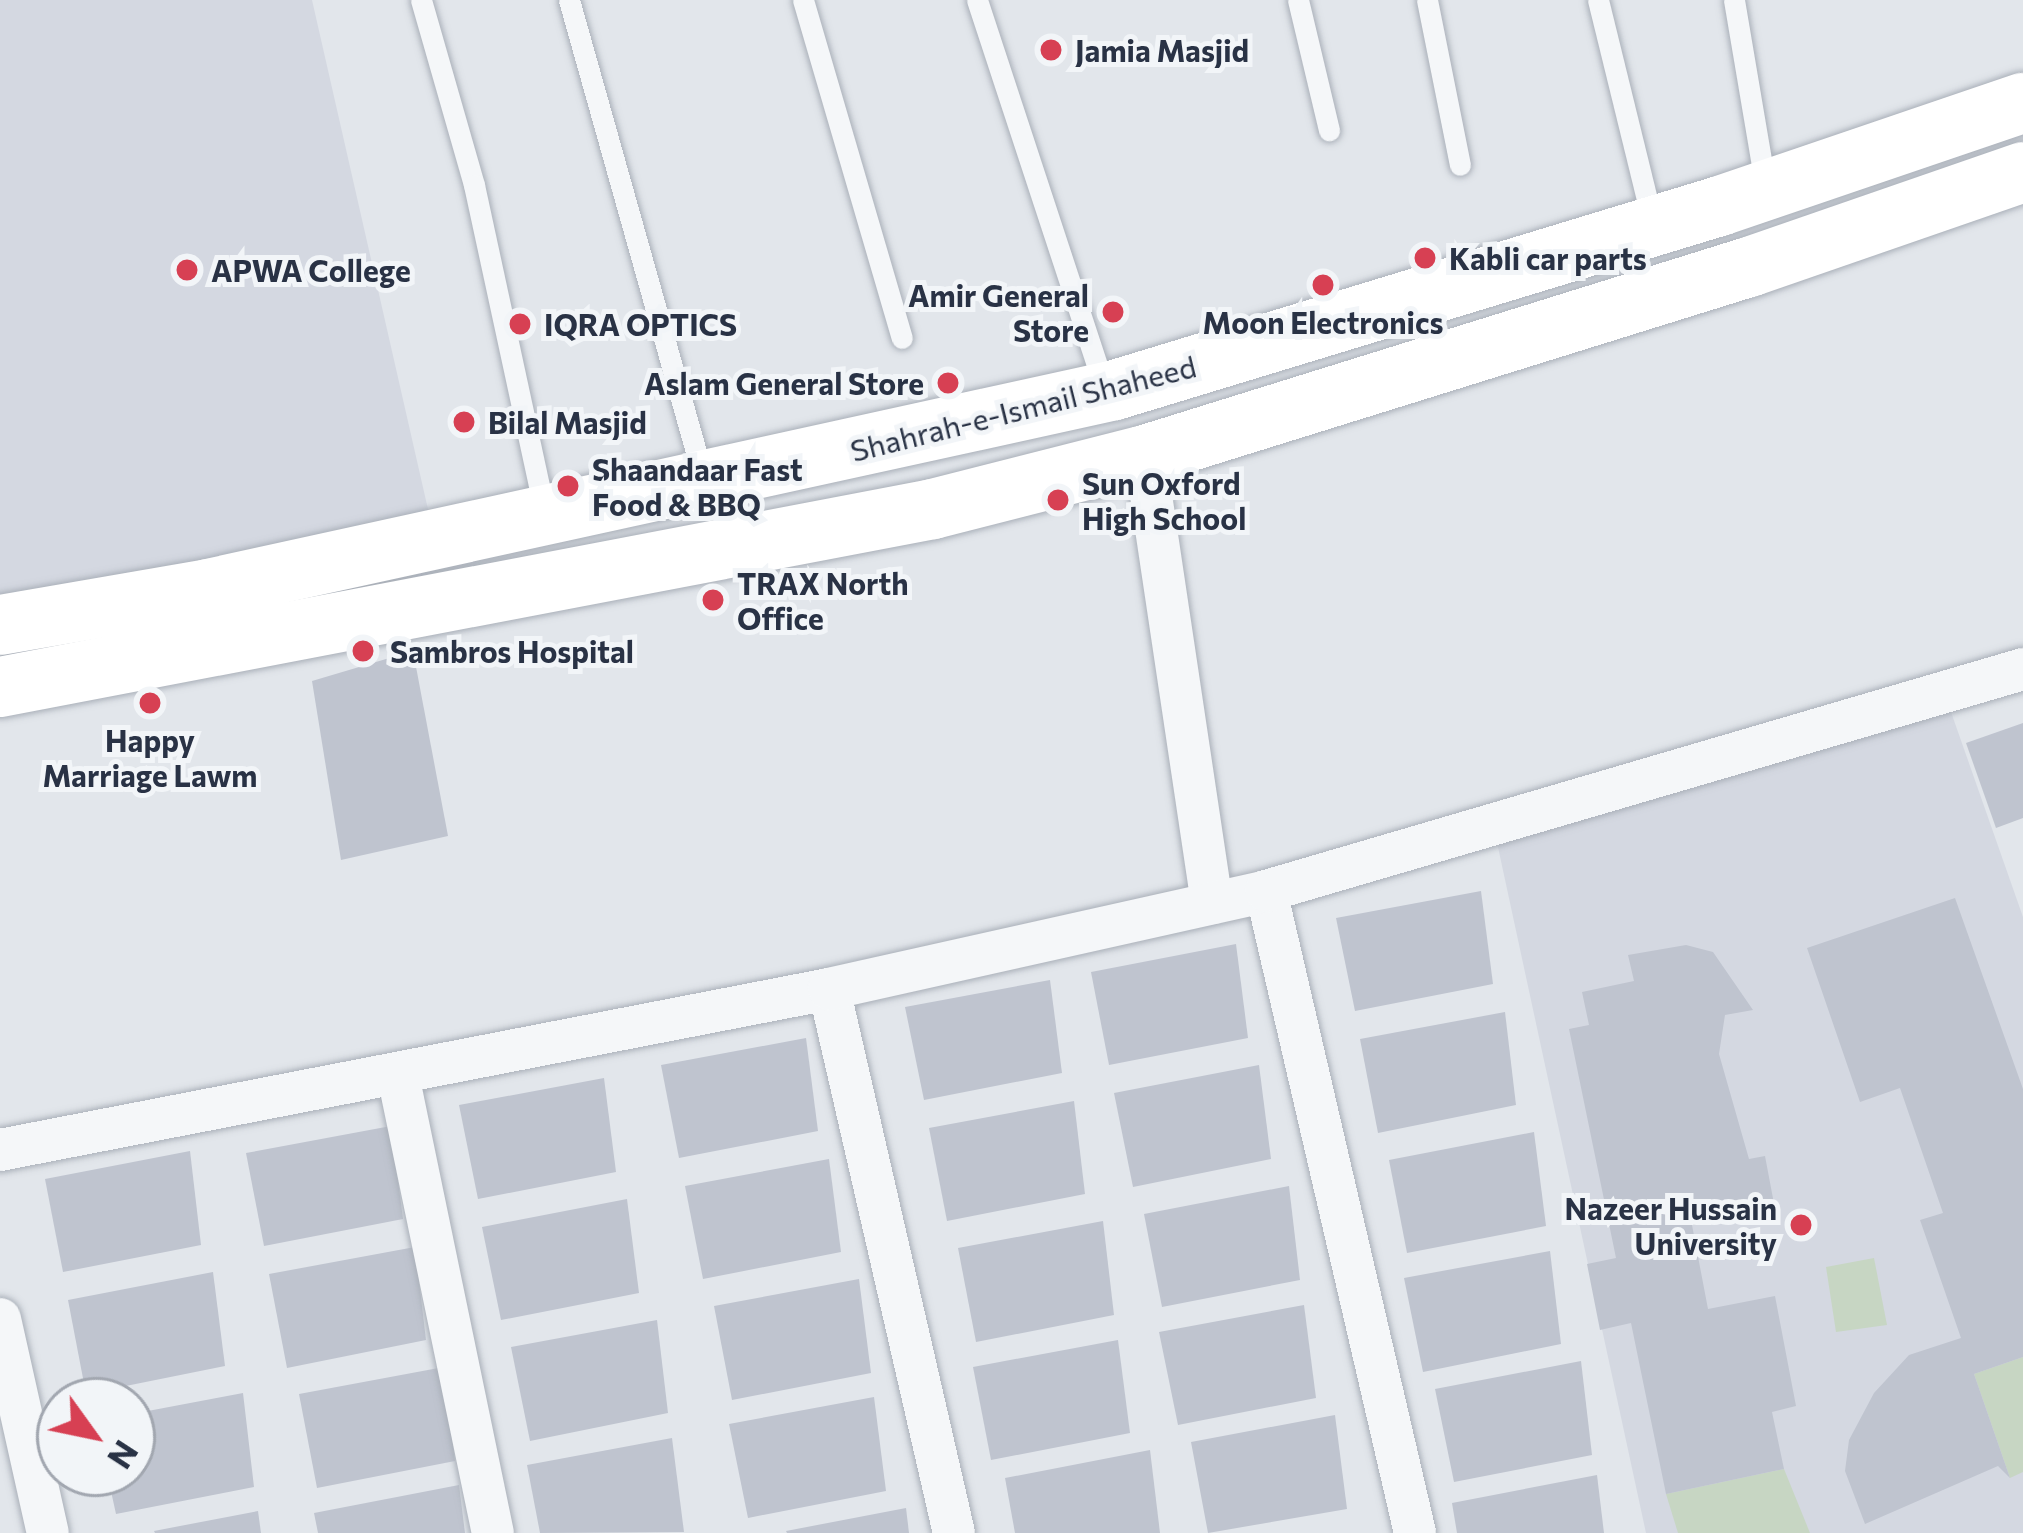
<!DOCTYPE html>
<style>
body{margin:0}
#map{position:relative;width:2023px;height:1533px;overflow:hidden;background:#e2e6eb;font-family:Commissioner,sans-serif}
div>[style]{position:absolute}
.built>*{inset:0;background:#d4d8e1}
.green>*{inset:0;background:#c7d6c3}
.building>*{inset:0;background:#bfc4cf}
.roads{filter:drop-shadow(0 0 3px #aab0b9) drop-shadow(0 0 3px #aab0b9)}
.service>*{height:21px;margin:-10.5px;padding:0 10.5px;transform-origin:10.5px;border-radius:10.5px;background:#f5f7f9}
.minor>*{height:42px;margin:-21px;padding:0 21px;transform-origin:21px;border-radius:21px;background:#f5f7f9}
.secondary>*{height:60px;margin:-30px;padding:0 30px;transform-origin:30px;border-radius:30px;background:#fff}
.dots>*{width:33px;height:33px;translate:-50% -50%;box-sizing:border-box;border:6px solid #f2f5f8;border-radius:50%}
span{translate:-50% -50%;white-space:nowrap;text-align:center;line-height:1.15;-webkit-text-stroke:10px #f2f5f8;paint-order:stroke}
.poi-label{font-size:30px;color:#293245;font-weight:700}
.left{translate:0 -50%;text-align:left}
.right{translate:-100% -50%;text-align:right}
.street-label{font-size:30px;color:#293245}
.north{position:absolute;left:36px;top:1377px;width:120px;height:120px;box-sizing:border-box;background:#f2f5f8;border:3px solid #a2a7b0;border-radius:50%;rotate:123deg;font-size:33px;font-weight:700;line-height:48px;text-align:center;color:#293245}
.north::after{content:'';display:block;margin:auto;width:42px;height:54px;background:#d74053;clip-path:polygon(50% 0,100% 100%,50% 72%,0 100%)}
</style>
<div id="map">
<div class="built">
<div style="clip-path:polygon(0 0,312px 0,435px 540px,0 613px)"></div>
<div style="clip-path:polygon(1944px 692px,2023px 917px,2023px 1533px,1646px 1533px,1493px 824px)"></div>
</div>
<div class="green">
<div style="clip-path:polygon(1874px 1258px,1887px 1325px,1836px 1332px,1826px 1267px)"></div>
<div style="clip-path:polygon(2023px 1357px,2023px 1472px,2010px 1478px,1974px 1374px)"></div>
<div style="clip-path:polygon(1784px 1469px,1810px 1533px,1678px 1533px,1666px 1494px)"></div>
</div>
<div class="building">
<div style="clip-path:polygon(413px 651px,448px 836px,341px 860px,312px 681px)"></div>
<div style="clip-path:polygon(2023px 723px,2023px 818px,1996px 828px,1966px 743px)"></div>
<div style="clip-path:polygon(1481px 891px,1493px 984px,1355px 1011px,1336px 918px)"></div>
<div style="clip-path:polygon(1955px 898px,2023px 1089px,2023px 1357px,1974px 1374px,2010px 1478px,1998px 1466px,1865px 1524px,1845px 1471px,1849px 1440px,1874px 1393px,1909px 1355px,1961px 1338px,1920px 1220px,1943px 1213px,1900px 1088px,1860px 1102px,1807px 948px)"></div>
<div style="clip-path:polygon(1236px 944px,1248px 1038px,1109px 1065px,1091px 972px)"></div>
<div style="clip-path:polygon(1686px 945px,1713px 952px,1753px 1010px,1725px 1015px,1719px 1054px,1749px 1159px,1765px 1156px,1775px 1209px,1692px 1225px,1708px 1309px,1775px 1296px,1796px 1406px,1772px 1412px,1784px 1469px,1666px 1494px,1631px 1323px,1600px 1330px,1587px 1264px,1616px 1258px,1569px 1029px,1589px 1025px,1582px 992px,1634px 981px,1628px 955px)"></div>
<div style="clip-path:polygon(1050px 980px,1062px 1073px,924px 1100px,905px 1007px)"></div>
<div style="clip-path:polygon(1505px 1012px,1516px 1105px,1378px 1133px,1360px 1039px)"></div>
<div style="clip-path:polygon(806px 1038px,818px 1131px,679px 1158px,661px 1065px)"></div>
<div style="clip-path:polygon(1259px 1065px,1271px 1159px,1133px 1187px,1114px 1093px)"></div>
<div style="clip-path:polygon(604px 1078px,616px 1172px,478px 1199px,459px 1105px)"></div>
<div style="clip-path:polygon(1074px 1101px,1085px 1194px,947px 1221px,929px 1128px)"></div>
<div style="clip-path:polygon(391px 1126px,403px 1219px,264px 1246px,246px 1153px)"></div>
<div style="clip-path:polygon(1534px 1132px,1546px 1226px,1407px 1253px,1389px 1160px)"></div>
<div style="clip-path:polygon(190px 1151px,201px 1245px,63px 1272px,45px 1179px)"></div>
<div style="clip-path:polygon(829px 1159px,841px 1252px,703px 1279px,685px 1186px)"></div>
<div style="clip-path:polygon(1289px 1186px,1300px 1280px,1162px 1307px,1144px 1214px)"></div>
<div style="clip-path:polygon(627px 1199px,639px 1293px,501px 1320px,482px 1227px)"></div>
<div style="clip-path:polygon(1103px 1221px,1114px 1315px,976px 1342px,958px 1248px)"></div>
<div style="clip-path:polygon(415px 1247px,426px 1340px,287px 1368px,269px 1274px)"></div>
<div style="clip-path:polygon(1550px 1251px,1561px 1344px,1423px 1372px,1404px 1278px)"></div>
<div style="clip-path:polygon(213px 1272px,225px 1366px,86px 1394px,68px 1300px)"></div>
<div style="clip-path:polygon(859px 1279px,871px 1373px,732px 1400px,714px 1306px)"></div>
<div style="clip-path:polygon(1304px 1305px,1316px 1398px,1178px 1425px,1159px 1332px)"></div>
<div style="clip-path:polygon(657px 1320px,668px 1413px,530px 1441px,511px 1347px)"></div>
<div style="clip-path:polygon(1118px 1340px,1130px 1433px,991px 1460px,973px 1367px)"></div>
<div style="clip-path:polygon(1581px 1361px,1592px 1455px,1454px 1482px,1435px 1389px)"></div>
<div style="clip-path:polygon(444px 1367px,455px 1461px,317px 1488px,299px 1394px)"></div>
<div style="clip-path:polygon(243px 1393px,254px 1487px,116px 1514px,107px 1473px,132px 1473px,132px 1414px)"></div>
<div style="clip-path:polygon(874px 1397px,886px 1491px,748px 1518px,729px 1424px)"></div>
<div style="clip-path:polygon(1335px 1415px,1347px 1509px,1208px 1533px,1191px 1442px)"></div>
<div style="clip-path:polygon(672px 1438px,684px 1532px,540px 1533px,527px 1465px)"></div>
<div style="clip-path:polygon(1150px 1450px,1160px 1533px,1015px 1533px,1005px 1478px)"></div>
<div style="clip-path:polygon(1597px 1475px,1604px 1533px,1457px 1533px,1452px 1503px)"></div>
<div style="clip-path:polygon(459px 1485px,465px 1533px,318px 1533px,314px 1513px)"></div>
<div style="clip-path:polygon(906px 1508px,909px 1533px,787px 1533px,786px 1531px)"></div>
<div style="clip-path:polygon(258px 1511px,261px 1533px,155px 1533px,154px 1531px)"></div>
</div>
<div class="roads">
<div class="service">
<div style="left:421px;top:0;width:192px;rotate:74deg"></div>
<div style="left:474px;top:185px;width:332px;rotate:77.8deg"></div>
<div style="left:569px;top:0;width:495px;rotate:74.3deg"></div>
<div style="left:803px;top:0;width:352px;rotate:73.7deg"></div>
<div style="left:977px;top:0;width:406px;rotate:71.8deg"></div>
<div style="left:1298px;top:0;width:134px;rotate:76.6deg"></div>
<div style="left:1427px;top:0;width:168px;rotate:78.7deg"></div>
<div style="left:1598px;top:0;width:227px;rotate:76.2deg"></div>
<div style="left:1734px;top:0;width:187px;rotate:80.4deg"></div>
</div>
<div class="minor">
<div style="left:1145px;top:455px;width:453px;rotate:81.5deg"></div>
<div style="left:1266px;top:891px;width:659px;rotate:76.93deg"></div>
<div style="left:829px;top:989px;width:558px;rotate:77.06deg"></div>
<div style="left:398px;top:1075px;width:468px;rotate:78.3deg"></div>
<div style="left:0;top:1150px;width:844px;rotate:-10.99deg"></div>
<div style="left:829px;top:989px;width:448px;rotate:-12.6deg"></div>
<div style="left:1266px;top:891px;width:789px;rotate:-16.34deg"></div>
<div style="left:0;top:1319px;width:219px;rotate:77.4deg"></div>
</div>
<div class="secondary">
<div style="left:0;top:625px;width:211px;rotate:-9.8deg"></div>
<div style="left:208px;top:589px;width:929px;rotate:-12.37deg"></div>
<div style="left:1115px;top:390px;width:632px;rotate:-16.92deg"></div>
<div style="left:1720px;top:206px;width:320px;rotate:-18.8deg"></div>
<div style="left:0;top:687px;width:950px;rotate:-10.8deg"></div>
<div style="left:933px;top:509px;width:219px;rotate:-14.3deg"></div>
<div style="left:1145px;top:455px;width:633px;rotate:-17.29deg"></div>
<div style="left:1749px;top:267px;width:290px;rotate:-19.1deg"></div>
</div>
</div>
<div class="dots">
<div style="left:1051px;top:50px;background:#d74053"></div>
<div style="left:1425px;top:258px;background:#d74053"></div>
<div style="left:187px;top:270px;background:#d74053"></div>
<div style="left:1323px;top:285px;background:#d74053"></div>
<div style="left:1113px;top:312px;background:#d74053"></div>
<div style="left:520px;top:324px;background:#d74053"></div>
<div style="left:948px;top:383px;background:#d74053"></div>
<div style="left:464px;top:422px;background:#d74053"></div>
<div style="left:568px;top:486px;background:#d74053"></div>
<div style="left:1058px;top:500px;background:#d74053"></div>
<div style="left:713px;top:600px;background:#d74053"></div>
<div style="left:363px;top:651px;background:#d74053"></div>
<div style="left:150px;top:703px;background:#d74053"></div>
<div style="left:1801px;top:1225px;background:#d74053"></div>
</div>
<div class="poi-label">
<span class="left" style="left:1075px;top:50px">Jamia Masjid</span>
<span class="left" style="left:1449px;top:258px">Kabli car parts</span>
<span class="left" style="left:211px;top:270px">APWA College</span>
<span class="right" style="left:1089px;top:312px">Amir General<br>Store</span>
<span style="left:1323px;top:322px">Moon Electronics</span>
<span class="left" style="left:544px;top:324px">IQRA OPTICS</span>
<span class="right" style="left:924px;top:383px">Aslam General Store</span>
<span class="left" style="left:488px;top:422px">Bilal Masjid</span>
<span class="left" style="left:592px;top:486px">Shaandaar Fast<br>Food &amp; BBQ</span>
<span class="left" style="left:1082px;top:500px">Sun Oxford<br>High School</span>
<span class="left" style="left:737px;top:600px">TRAX North<br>Office</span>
<span class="left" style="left:390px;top:651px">Sambros Hospital</span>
<span style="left:150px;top:757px">Happy<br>Marriage Lawm</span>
<span class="right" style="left:1777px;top:1225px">Nazeer Hussain<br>University</span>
</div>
<div class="street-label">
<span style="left:1023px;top:408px;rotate:-14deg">Shahrah-e-Ismail Shaheed</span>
</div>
<div class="north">N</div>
</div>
